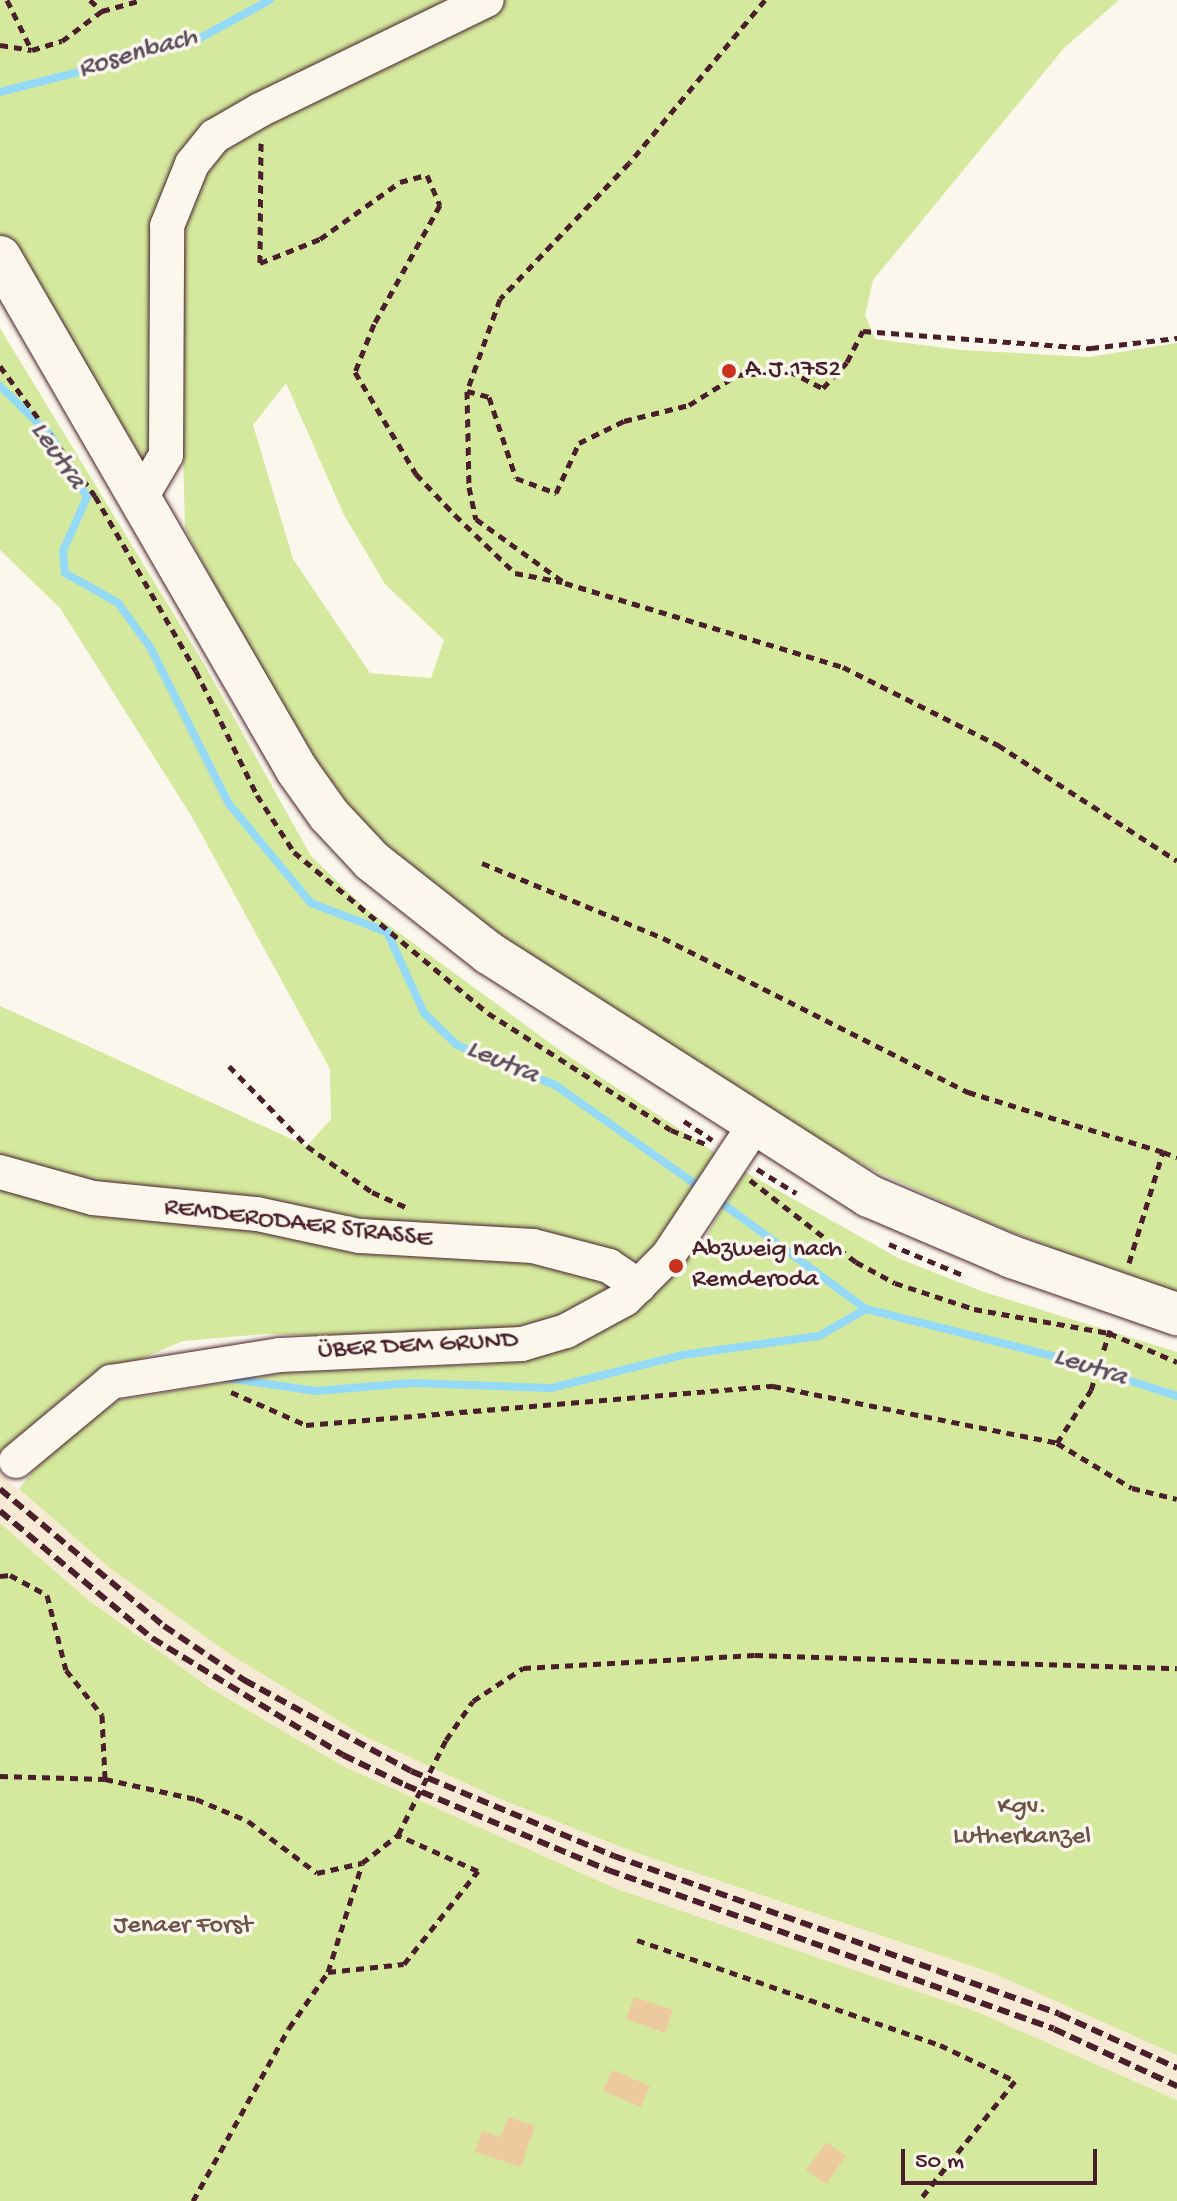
<!DOCTYPE html>
<meta charset="utf-8">
<style>
body{margin:0}
#map{position:relative;width:1177px;height:2201px;overflow:hidden;background:#fbf7ec;font-family:"Gochi Hand",sans-serif}
div>[style]{position:absolute}
.built>*{inset:0;background:#f6ead4}
.green>*{inset:0;background:#d4e99d}
.stream>*{height:8px;margin:-4px;padding:0 4px;transform-origin:4px;border-radius:4px;background:#94daf6}
.building>*{inset:0;background:#ecca9d}
.path>*{height:5px;margin-top:-2.5px;transform-origin:0;background:repeating-linear-gradient(90deg,#4a1f2b 0 8px,transparent 0 14px)}
.roads{filter:drop-shadow(0 0 2px #4a1f2b) drop-shadow(0 0 2px #4a1f2b)}
.tertiary>*{height:34px;margin:-17px;padding:0 17px;transform-origin:17px;border-radius:17px;background:#fbf7ec}
.primary>*{height:42px;margin:-21px;padding:0 21px;transform-origin:21px;border-radius:21px;background:#fbf7ec}
.rail>*{height:6px;margin-top:-3px;transform-origin:0;background:repeating-linear-gradient(90deg,#4a1f2b 0 12px,transparent 0 18px)}
.dots>*{width:22px;height:22px;translate:-50% -50%;box-sizing:border-box;border:4px solid #fbf7ec;border-radius:50%}
span{translate:-50% -50%;white-space:nowrap;text-align:center;line-height:1.15;-webkit-text-stroke:7px #fbf7ec;paint-order:stroke}
.poi-label{font-size:26px;color:#4a1f2b}
.left{translate:0 -50%;text-align:left}
.street-label{font-size:26px;color:#4a1f2b}
.park-label{font-size:26px;color:#6c5248}
.water-label{font-size:28px;color:#5c4e5e;font-style:italic}
.scale{position:absolute;left:901px;top:2149px;width:196px;height:36px;box-sizing:border-box;border:4px solid #4a1f2b;border-top:0;padding-left:10px;font-size:24px;line-height:28px;white-space:nowrap;color:#4a1f2b;-webkit-text-stroke:6px #fbf7ec;paint-order:stroke}
</style>
<div id="map">
<div class="built">
<div style="clip-path:polygon(0 1473px,111px 1569px,231px 1655px,362px 1735px,493px 1796px,631px 1851px,995px 1974px,1152px 2041px,1177px 2055px,1177px 2100px,975px 2011px,617px 1889px,345px 1767px,210px 1688px,87px 1599px,0 1523px)"></div>
</div>
<div class="green">
<div style="clip-path:polygon(evenodd,0 0,1119px 0,1064px 48px,873px 280px,865px 315px,875px 339px,961px 350px,1089px 357px,1177px 343px,1177px 1297px,996px 1226px,873px 1170px,763px 1108px,567px 987px,420px 882px,362px 826px,308px 761px,185px 529px,182px 412px,150px 469px,143px 469px,0 235px,0 0,286px 383px,344px 515px,385px 584px,444px 640px,431px 678px,370px 673px,293px 559px,253px 425px,286px 383px)"></div>
<div style="clip-path:polygon(0 328px,204px 664px,311px 856px,365px 908px,561px 1051px,717px 1154px,655px 1254px,624px 1264px,0 1167px,0 1006px,307px 1146px,331px 1119px,330px 1069px,192px 817px,60px 608px,0 550px)"></div>
<div style="clip-path:polygon(745px 1172px,900px 1259px,984px 1292px,1177px 1352px,1177px 2055px,995px 1974px,631px 1851px,493px 1796px,362px 1735px,231px 1655px,111px 1569px,19px 1489px,54px 1445px,119px 1400px,283px 1373px,482px 1364px,566px 1349px,649px 1297px,699px 1247px)"></div>
<div style="clip-path:polygon(0 1178px,533px 1251px,614px 1286px,563px 1321px,427px 1339px,266px 1334px,183px 1341px,120px 1368px,0 1468px)"></div>
<div style="clip-path:polygon(0 1523px,87px 1599px,210px 1688px,345px 1767px,617px 1889px,975px 2011px,1177px 2100px,1177px 2201px,0 2201px)"></div>
</div>
<div class="stream">
<div style="left:0;top:92px;width:195px;rotate:-14.3deg"></div>
<div style="left:189px;top:44px;width:92px;rotate:-28.5deg"></div>
<div style="left:0;top:386px;width:71px;rotate:44.4deg"></div>
<div style="left:51px;top:436px;width:71px;rotate:59.5deg"></div>
<div style="left:87px;top:497px;width:59px;rotate:114deg"></div>
<div style="left:63px;top:551px;width:22px;rotate:85deg"></div>
<div style="left:65px;top:573px;width:61px;rotate:29.5deg"></div>
<div style="left:118px;top:603px;width:54px;rotate:54deg"></div>
<div style="left:150px;top:647px;width:176px;rotate:63.3deg"></div>
<div style="left:229px;top:804px;width:129px;rotate:50.4deg"></div>
<div style="left:311px;top:903px;width:81px;rotate:20.9deg"></div>
<div style="left:387px;top:932px;width:89px;rotate:65.4deg"></div>
<div style="left:424px;top:1013px;width:46px;rotate:44.1deg"></div>
<div style="left:457px;top:1045px;width:106px;rotate:22.2deg"></div>
<div style="left:555px;top:1085px;width:182px;rotate:35.2deg"></div>
<div style="left:715px;top:1198px;width:187px;rotate:36.3deg"></div>
<div style="left:866px;top:1309px;width:193px;rotate:14.1deg"></div>
<div style="left:1053px;top:1356px;width:130px;rotate:17.9deg"></div>
<div style="left:227px;top:1378px;width:90px;rotate:8.3deg"></div>
<div style="left:316px;top:1391px;width:96px;rotate:-4.8deg"></div>
<div style="left:412px;top:1383px;width:139px;rotate:2.1deg"></div>
<div style="left:551px;top:1388px;width:135px;rotate:-14.1deg"></div>
<div style="left:682px;top:1355px;width:138px;rotate:-7.9deg"></div>
<div style="left:819px;top:1336px;width:54px;rotate:-29.9deg"></div>
</div>
<div class="building">
<div style="clip-path:polygon(634px 1997px,673px 2010px,665px 2033px,626px 2019px)"></div>
<div style="clip-path:polygon(612px 2070px,650px 2086px,641px 2107px,603px 2091px)"></div>
<div style="clip-path:polygon(508px 2117px,535px 2126px,521px 2167px,475px 2152px,482px 2131px,501px 2137px)"></div>
<div style="clip-path:polygon(826px 2142px,846px 2156px,826px 2184px,806px 2170px)"></div>
</div>
<div class="path">
<div style="left:7px;top:0;width:55px;rotate:63.9deg"></div>
<div style="left:90px;top:0;width:16px;rotate:43deg"></div>
<div style="left:765px;top:0;width:212px;rotate:129.8deg"></div>
<div style="left:629px;top:163px;width:187px;rotate:133.5deg"></div>
<div style="left:500px;top:299px;width:98px;rotate:109.7deg"></div>
<div style="left:467px;top:391px;width:96px;rotate:88.8deg"></div>
<div style="left:469px;top:487px;width:33px;rotate:78deg"></div>
<div style="left:476px;top:519px;width:110px;rotate:35.7deg"></div>
<div style="left:565px;top:583px;width:290px;rotate:16.8deg"></div>
<div style="left:843px;top:667px;width:174px;rotate:26.7deg"></div>
<div style="left:998px;top:745px;width:213px;rotate:32.9deg"></div>
<div style="left:0;top:45px;width:32px;rotate:9deg"></div>
<div style="left:32px;top:50px;width:31px;rotate:-17deg"></div>
<div style="left:62px;top:41px;width:50px;rotate:-36.9deg"></div>
<div style="left:102px;top:11px;width:41px;rotate:-15.4deg"></div>
<div style="left:261px;top:143px;width:120px;rotate:90.5deg"></div>
<div style="left:260px;top:263px;width:65px;rotate:-21.8deg"></div>
<div style="left:320px;top:239px;width:98px;rotate:-35.5deg"></div>
<div style="left:400px;top:182px;width:28px;rotate:-15deg"></div>
<div style="left:427px;top:175px;width:33px;rotate:67deg"></div>
<div style="left:440px;top:205px;width:136px;rotate:119deg"></div>
<div style="left:374px;top:324px;width:52px;rotate:111.6deg"></div>
<div style="left:355px;top:372px;width:119px;rotate:59.1deg"></div>
<div style="left:416px;top:474px;width:57px;rotate:46.4deg"></div>
<div style="left:455px;top:515px;width:83px;rotate:44deg"></div>
<div style="left:515px;top:573px;width:48px;rotate:10.8deg"></div>
<div style="left:0;top:366px;width:161px;rotate:53.8deg"></div>
<div style="left:95px;top:496px;width:202px;rotate:60deg"></div>
<div style="left:196px;top:671px;width:138px;rotate:63.8deg"></div>
<div style="left:257px;top:795px;width:68px;rotate:57deg"></div>
<div style="left:294px;top:852px;width:252px;rotate:39.7deg"></div>
<div style="left:488px;top:1013px;width:217px;rotate:32.6deg"></div>
<div style="left:671px;top:1130px;width:40px;rotate:22deg"></div>
<div style="left:467px;top:391px;width:23px;rotate:15deg"></div>
<div style="left:489px;top:397px;width:85px;rotate:71.6deg"></div>
<div style="left:516px;top:478px;width:43px;rotate:20.6deg"></div>
<div style="left:556px;top:493px;width:55px;rotate:-65.3deg"></div>
<div style="left:579px;top:443px;width:50px;rotate:-26.1deg"></div>
<div style="left:624px;top:421px;width:67px;rotate:-13.8deg"></div>
<div style="left:689px;top:405px;width:57px;rotate:-32deg"></div>
<div style="left:737px;top:375px;width:52px;rotate:-4.4deg"></div>
<div style="left:789px;top:371px;width:38px;rotate:27deg"></div>
<div style="left:823px;top:388px;width:35px;rotate:-47deg"></div>
<div style="left:847px;top:362px;width:35px;rotate:-63deg"></div>
<div style="left:863px;top:331px;width:229px;rotate:4.3deg"></div>
<div style="left:1091px;top:348px;width:87px;rotate:-6.6deg"></div>
<div style="left:482px;top:863px;width:196px;rotate:22.5deg"></div>
<div style="left:663px;top:938px;width:342px;rotate:26.8deg"></div>
<div style="left:968px;top:1092px;width:204px;rotate:17.1deg"></div>
<div style="left:229px;top:1066px;width:112px;rotate:45.7deg"></div>
<div style="left:307px;top:1146px;width:80px;rotate:35.3deg"></div>
<div style="left:372px;top:1192px;width:39px;rotate:24deg"></div>
<div style="left:684px;top:1121px;width:34px;rotate:34deg"></div>
<div style="left:757px;top:1169px;width:46px;rotate:31.6deg"></div>
<div style="left:750px;top:1180px;width:134px;rotate:37.7deg"></div>
<div style="left:856px;top:1262px;width:44px;rotate:28.3deg"></div>
<div style="left:895px;top:1283px;width:83px;rotate:18.2deg"></div>
<div style="left:974px;top:1309px;width:137px;rotate:10.1deg"></div>
<div style="left:1109px;top:1333px;width:74px;rotate:23.1deg"></div>
<div style="left:889px;top:1244px;width:82px;rotate:22.8deg"></div>
<div style="left:1129px;top:1263px;width:116px;rotate:-73deg"></div>
<div style="left:1163px;top:1152px;width:15px;rotate:20deg"></div>
<div style="left:231px;top:1392px;width:82px;rotate:23.7deg"></div>
<div style="left:306px;top:1425px;width:469px;rotate:-4.8deg"></div>
<div style="left:773px;top:1386px;width:290px;rotate:11.3deg"></div>
<div style="left:1057px;top:1443px;width:63px;rotate:-57.3deg"></div>
<div style="left:1091px;top:1390px;width:63px;rotate:-72.4deg"></div>
<div style="left:1057px;top:1443px;width:87px;rotate:31deg"></div>
<div style="left:1132px;top:1488px;width:46px;rotate:13.7deg"></div>
<div style="left:0;top:1576px;width:10px;rotate:-6deg"></div>
<div style="left:10px;top:1575px;width:42px;rotate:28.4deg"></div>
<div style="left:47px;top:1595px;width:77px;rotate:75.8deg"></div>
<div style="left:66px;top:1670px;width:58px;rotate:51.3deg"></div>
<div style="left:102px;top:1715px;width:64px;rotate:87.3deg"></div>
<div style="left:0;top:1776px;width:105px;rotate:1.6deg"></div>
<div style="left:105px;top:1779px;width:93px;rotate:12.4deg"></div>
<div style="left:196px;top:1799px;width:56px;rotate:22.9deg"></div>
<div style="left:248px;top:1821px;width:86px;rotate:37deg"></div>
<div style="left:317px;top:1873px;width:46px;rotate:-12.5deg"></div>
<div style="left:362px;top:1863px;width:46px;rotate:-37.9deg"></div>
<div style="left:398px;top:1835px;width:106px;rotate:-63.2deg"></div>
<div style="left:446px;top:1740px;width:47px;rotate:-55.3deg"></div>
<div style="left:473px;top:1701px;width:60px;rotate:-33.4deg"></div>
<div style="left:523px;top:1668px;width:232px;rotate:-3.2deg"></div>
<div style="left:755px;top:1655px;width:422px;rotate:1.8deg"></div>
<div style="left:637px;top:1940px;width:321px;rotate:19.1deg"></div>
<div style="left:940px;top:2045px;width:83px;rotate:25.6deg"></div>
<div style="left:1015px;top:2081px;width:154px;rotate:128.7deg"></div>
<div style="left:328px;top:1972px;width:76px;rotate:-6deg"></div>
<div style="left:404px;top:1964px;width:119px;rotate:-51.5deg"></div>
<div style="left:478px;top:1871px;width:88px;rotate:-155.8deg"></div>
<div style="left:193px;top:2201px;width:198px;rotate:-61deg"></div>
<div style="left:289px;top:2028px;width:68px;rotate:-55.1deg"></div>
<div style="left:328px;top:1972px;width:113px;rotate:-72.5deg"></div>
</div>
<div class="roads">
<div class="tertiary">
<div style="left:140px;top:499px;width:51px;rotate:-59.4deg"></div>
<div style="left:166px;top:455px;width:229px;rotate:-89.7deg"></div>
<div style="left:167px;top:226px;width:67px;rotate:-68deg"></div>
<div style="left:192px;top:164px;width:36px;rotate:-51deg"></div>
<div style="left:215px;top:136px;width:52px;rotate:-30deg"></div>
<div style="left:260px;top:110px;width:252px;rotate:-25.9deg"></div>
<div style="left:0;top:1172px;width:97px;rotate:15.6deg"></div>
<div style="left:93px;top:1198px;width:165px;rotate:5.6deg"></div>
<div style="left:257px;top:1214px;width:105px;rotate:12.1deg"></div>
<div style="left:360px;top:1236px;width:173px;rotate:3.3deg"></div>
<div style="left:533px;top:1246px;width:79px;rotate:14.7deg"></div>
<div style="left:609px;top:1266px;width:36px;rotate:34deg"></div>
<div style="left:16px;top:1461px;width:124px;rotate:-39.7deg"></div>
<div style="left:111px;top:1382px;width:171px;rotate:-9.1deg"></div>
<div style="left:280px;top:1355px;width:242px;rotate:-2.6deg"></div>
<div style="left:522px;top:1344px;width:46px;rotate:-16.5deg"></div>
<div style="left:566px;top:1331px;width:67px;rotate:-28.5deg"></div>
<div style="left:625px;top:1299px;width:61px;rotate:-45deg"></div>
<div style="left:668px;top:1256px;width:156px;rotate:-56.5deg"></div>
</div>
<div class="primary">
<div style="left:0;top:257px;width:593px;rotate:59.93deg"></div>
<div style="left:297px;top:770px;width:55px;rotate:54.6deg"></div>
<div style="left:329px;top:815px;width:63px;rotate:46.9deg"></div>
<div style="left:372px;top:861px;width:149px;rotate:38.2deg"></div>
<div style="left:489px;top:953px;width:451px;rotate:32.6deg"></div>
<div style="left:869px;top:1196px;width:155px;rotate:23.1deg"></div>
<div style="left:1012px;top:1257px;width:175px;rotate:19.1deg"></div>
</div>
</div>
<div class="rail">
<div style="left:0;top:1489px;width:214px;rotate:39.9deg"></div>
<div style="left:164px;top:1626px;width:97px;rotate:34deg"></div>
<div style="left:244px;top:1680px;width:190px;rotate:28.6deg"></div>
<div style="left:411px;top:1771px;width:220px;rotate:22.7deg"></div>
<div style="left:614px;top:1856px;width:472px;rotate:19.5deg"></div>
<div style="left:1059px;top:2014px;width:130px;rotate:24.6deg"></div>
<div style="left:0;top:1511px;width:198px;rotate:39.9deg"></div>
<div style="left:152px;top:1638px;width:224px;rotate:31.5deg"></div>
<div style="left:343px;top:1755px;width:69px;rotate:25.8deg"></div>
<div style="left:405px;top:1785px;width:220px;rotate:22.7deg"></div>
<div style="left:608px;top:1870px;width:473px;rotate:19.6deg"></div>
<div style="left:1054px;top:2029px;width:136px;rotate:24.9deg"></div>
</div>
<div class="dots">
<div style="left:729px;top:371px;background:#c8321e"></div>
<div style="left:676px;top:1266px;background:#c8321e"></div>
</div>
<div class="poi-label">
<span class="left" style="left:745px;top:371px">A.J.1752</span>
<span class="left" style="left:692px;top:1266px">Abzweig nach<br>Remderoda</span>
</div>
<div class="street-label">
<span style="left:298px;top:1225px;rotate:7deg">REMDERODAER STRASSE</span>
<span style="left:418px;top:1347px;rotate:-3deg">ÜBER DEM GRUND</span>
</div>
<div class="park-label">
<span style="left:1022px;top:1823px">Kgv.<br>Lutherkanzel</span>
<span style="left:183px;top:1927px">Jenaer Forst</span>
</div>
<div class="water-label">
<span style="left:138px;top:54px;rotate:-16deg">Rosenbach</span>
<span style="left:57px;top:456px;rotate:55deg">Leutra</span>
<span style="left:502px;top:1063px;rotate:23deg">Leutra</span>
<span style="left:1090px;top:1368px;rotate:18deg">Leutra</span>
</div>
<div class="scale">50 m</div>
</div>
